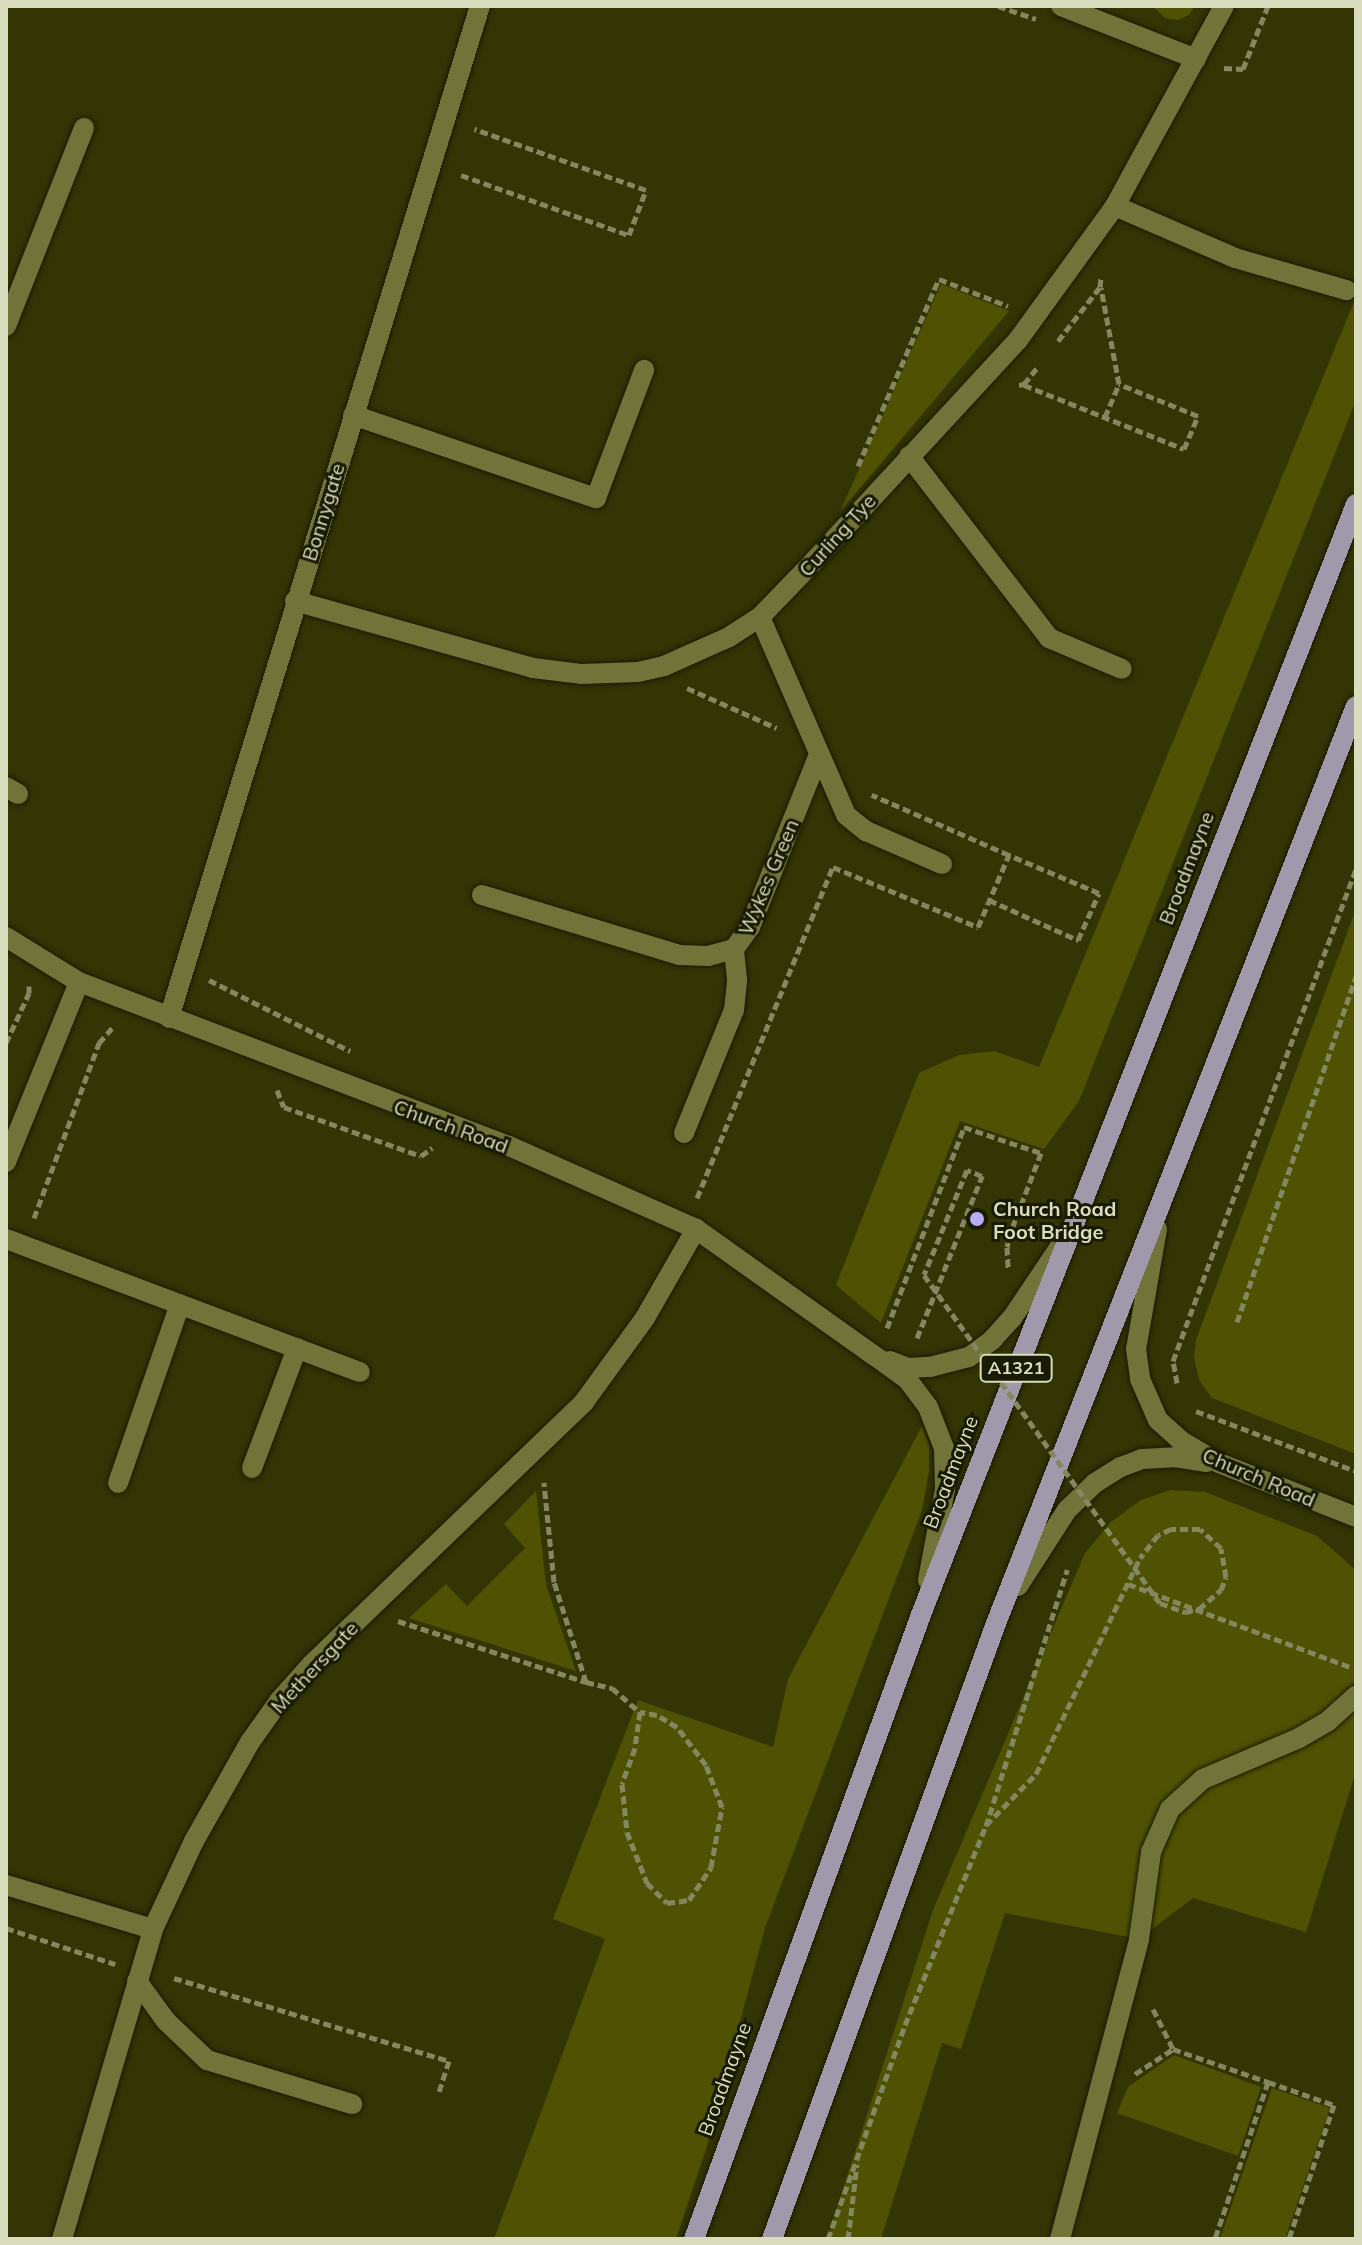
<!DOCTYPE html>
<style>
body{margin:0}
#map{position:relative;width:1362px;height:2245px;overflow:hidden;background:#333505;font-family:Mulish,sans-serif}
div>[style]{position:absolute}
.green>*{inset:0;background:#505203}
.path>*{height:5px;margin-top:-2.5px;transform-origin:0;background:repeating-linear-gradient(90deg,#858760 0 8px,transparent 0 12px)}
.roads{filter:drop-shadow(0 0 2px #1b1b00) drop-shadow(0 0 2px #1b1b00)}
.minor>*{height:20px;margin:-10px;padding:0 10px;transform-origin:10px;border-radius:10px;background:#717439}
.tertiary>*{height:20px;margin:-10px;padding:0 10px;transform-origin:10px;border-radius:10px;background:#717439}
.primary>*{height:20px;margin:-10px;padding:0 10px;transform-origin:10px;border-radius:10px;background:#9f99ab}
.path-bridge>*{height:5px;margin-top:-2.5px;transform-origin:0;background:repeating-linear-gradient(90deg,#858760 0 8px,transparent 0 12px)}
.dots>*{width:22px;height:22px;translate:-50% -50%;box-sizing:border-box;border:4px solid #1a1b04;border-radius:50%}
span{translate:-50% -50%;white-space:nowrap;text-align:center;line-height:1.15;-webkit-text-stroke:6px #1a1b04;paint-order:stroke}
.shield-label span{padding:2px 6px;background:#1a1b04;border:2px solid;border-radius:6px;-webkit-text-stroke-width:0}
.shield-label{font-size:18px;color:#d9dcbd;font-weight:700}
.street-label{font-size:20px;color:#d9dcbd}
.poi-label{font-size:20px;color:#d9dcbd;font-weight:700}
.left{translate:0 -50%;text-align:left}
.frame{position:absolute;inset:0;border:8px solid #d9dcbd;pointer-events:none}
</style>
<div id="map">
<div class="green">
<div style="clip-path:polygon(1152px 6px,1195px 6px,1189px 15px,1178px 20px,1165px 18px)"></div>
<div style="clip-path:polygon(941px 284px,1009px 311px,840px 512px)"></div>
<div style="clip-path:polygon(1356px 297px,1356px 400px,1079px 1101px,1044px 1149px,960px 1121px,881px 1323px,836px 1285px,919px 1073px,959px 1055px,994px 1051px,1039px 1067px)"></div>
<div style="clip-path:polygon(1356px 909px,1356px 1454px,1212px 1398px,1199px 1380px,1194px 1357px,1196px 1340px)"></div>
<div style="clip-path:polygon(922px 1426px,929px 1445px,929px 1471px,922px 1510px,765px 1928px,707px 2146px,676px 2239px,494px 2239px,605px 1939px,553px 1919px,638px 1700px,773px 1747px,788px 1679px)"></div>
<div style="clip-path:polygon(1171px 1490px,1205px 1492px,1317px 1536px,1356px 1570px,1356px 1771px,1306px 1932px,1193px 1898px,1139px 1939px,1005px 1913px,961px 2049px,942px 2043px,881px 2239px,827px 2239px,933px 1910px,1085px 1553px,1111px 1522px,1141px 1500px)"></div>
<div style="clip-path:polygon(536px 1491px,546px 1585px,576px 1671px,409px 1618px,446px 1584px,467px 1606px,525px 1548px,504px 1524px)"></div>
<div style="clip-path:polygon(1174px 2055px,1261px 2087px,1238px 2156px,1117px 2113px,1128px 2087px)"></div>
<div style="clip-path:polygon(1272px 2088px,1330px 2108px,1285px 2239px,1220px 2239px)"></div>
</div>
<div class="path">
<div style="left:998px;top:6px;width:40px;rotate:18.9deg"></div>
<div style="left:1224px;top:68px;width:19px;rotate:3deg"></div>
<div style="left:1243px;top:69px;width:68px;rotate:-68.4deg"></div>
<div style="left:461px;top:175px;width:178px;rotate:19.7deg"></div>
<div style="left:629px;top:235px;width:48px;rotate:-69.3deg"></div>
<div style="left:646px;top:190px;width:182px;rotate:-160.4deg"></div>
<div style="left:1058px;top:341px;width:68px;rotate:-52.1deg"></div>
<div style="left:1100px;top:287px;width:9px;rotate:-84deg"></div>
<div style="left:1019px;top:385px;width:5px;rotate:-11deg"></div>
<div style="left:1024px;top:384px;width:21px;rotate:-51deg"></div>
<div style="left:1024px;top:385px;width:172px;rotate:21.8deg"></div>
<div style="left:1184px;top:449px;width:36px;rotate:-67deg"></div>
<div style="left:1198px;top:416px;width:85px;rotate:-157.9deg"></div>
<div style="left:1119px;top:384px;width:98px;rotate:-100.6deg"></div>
<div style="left:1105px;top:417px;width:36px;rotate:-67deg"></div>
<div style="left:858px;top:466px;width:204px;rotate:-66.6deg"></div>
<div style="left:939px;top:279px;width:74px;rotate:21.4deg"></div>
<div style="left:687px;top:688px;width:98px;rotate:24deg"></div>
<div style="left:989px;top:900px;width:98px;rotate:24.2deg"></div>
<div style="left:1078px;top:940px;width:51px;rotate:-65.9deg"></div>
<div style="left:1099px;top:893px;width:98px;rotate:-157.1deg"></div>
<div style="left:209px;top:980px;width:158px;rotate:26.7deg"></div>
<div style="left:6px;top:1043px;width:55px;rotate:-65.3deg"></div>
<div style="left:29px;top:993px;width:7px;rotate:-90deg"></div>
<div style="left:277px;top:1090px;width:18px;rotate:68deg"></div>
<div style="left:284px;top:1107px;width:145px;rotate:19.7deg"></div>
<div style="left:421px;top:1156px;width:14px;rotate:-36deg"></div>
<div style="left:697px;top:1198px;width:358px;rotate:-67.7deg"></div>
<div style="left:833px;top:867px;width:157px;rotate:22.5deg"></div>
<div style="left:978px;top:927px;width:78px;rotate:-66.7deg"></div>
<div style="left:1009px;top:855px;width:150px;rotate:-156.3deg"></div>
<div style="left:34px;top:1218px;width:187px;rotate:-69.6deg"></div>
<div style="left:99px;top:1043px;width:23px;rotate:-49deg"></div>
<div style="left:1237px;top:1322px;width:365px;rotate:-71deg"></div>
<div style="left:887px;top:1328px;width:215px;rotate:-69deg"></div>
<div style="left:964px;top:1127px;width:81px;rotate:18.7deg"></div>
<div style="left:1041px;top:1153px;width:84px;rotate:111deg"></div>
<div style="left:1011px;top:1231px;width:16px;rotate:104deg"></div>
<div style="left:1007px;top:1247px;width:21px;rotate:87deg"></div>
<div style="left:917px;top:1338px;width:175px;rotate:-68.1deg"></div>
<div style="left:982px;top:1176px;width:16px;rotate:-158deg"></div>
<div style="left:1177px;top:1383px;width:22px;rotate:-100deg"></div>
<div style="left:1173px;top:1361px;width:525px;rotate:-69.6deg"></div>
<div style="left:1196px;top:1411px;width:171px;rotate:20.6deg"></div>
<div style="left:1128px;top:1584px;width:237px;rotate:20.5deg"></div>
<div style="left:398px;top:1621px;width:198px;rotate:18deg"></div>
<div style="left:586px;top:1682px;width:105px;rotate:-107.7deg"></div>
<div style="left:554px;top:1582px;width:100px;rotate:-95.8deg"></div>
<div style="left:586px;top:1682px;width:27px;rotate:13deg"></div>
<div style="left:612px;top:1688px;width:37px;rotate:41deg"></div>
<div style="left:640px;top:1712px;width:36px;rotate:98deg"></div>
<div style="left:635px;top:1748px;width:38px;rotate:110deg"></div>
<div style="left:622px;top:1784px;width:48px;rotate:84.1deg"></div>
<div style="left:627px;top:1832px;width:55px;rotate:68.6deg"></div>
<div style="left:647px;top:1883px;width:28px;rotate:45deg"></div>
<div style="left:667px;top:1903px;width:22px;rotate:-8deg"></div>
<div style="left:689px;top:1900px;width:40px;rotate:-56deg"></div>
<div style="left:711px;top:1867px;width:61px;rotate:-79.6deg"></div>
<div style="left:722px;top:1807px;width:45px;rotate:-110.9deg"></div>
<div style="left:706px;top:1765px;width:48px;rotate:-127.3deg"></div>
<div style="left:677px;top:1727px;width:23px;rotate:-149deg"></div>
<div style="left:657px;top:1715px;width:17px;rotate:-170deg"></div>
<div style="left:986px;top:1825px;width:71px;rotate:-45.6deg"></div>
<div style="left:1036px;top:1774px;width:240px;rotate:-64.3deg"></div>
<div style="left:6px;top:1928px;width:115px;rotate:18.3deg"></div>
<div style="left:174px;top:1978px;width:287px;rotate:16.8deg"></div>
<div style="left:449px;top:2061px;width:32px;rotate:108deg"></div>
<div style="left:1153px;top:2009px;width:45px;rotate:63.4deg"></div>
<div style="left:1173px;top:2049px;width:101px;rotate:19.2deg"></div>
<div style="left:1268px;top:2082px;width:166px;rotate:108.7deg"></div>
<div style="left:1135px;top:2074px;width:45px;rotate:-33.3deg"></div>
<div style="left:1268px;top:2082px;width:70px;rotate:19.2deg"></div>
<div style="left:1334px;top:2105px;width:141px;rotate:108.6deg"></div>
<div style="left:828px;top:2239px;width:227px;rotate:-70.2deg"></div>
<div style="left:905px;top:2025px;width:215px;rotate:-67.9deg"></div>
<div style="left:986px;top:1826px;width:269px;rotate:-72.4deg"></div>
<div style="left:848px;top:2239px;width:75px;rotate:-83.1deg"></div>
</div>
<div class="roads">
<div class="minor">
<div style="left:1061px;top:6px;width:145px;rotate:21.4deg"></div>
<div style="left:1115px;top:206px;width:131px;rotate:23.4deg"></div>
<div style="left:1235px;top:258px;width:116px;rotate:16.1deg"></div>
<div style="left:6px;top:326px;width:213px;rotate:-68.5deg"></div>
<div style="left:353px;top:415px;width:257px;rotate:18.9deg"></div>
<div style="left:596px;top:498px;width:137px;rotate:-69.4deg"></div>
<div style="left:909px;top:456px;width:230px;rotate:52.4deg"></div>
<div style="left:1049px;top:638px;width:79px;rotate:23deg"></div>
<div style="left:295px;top:601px;width:247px;rotate:15.7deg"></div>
<div style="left:533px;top:668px;width:48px;rotate:7.1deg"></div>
<div style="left:581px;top:674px;width:57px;rotate:-2deg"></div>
<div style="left:638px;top:672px;width:27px;rotate:-13deg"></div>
<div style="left:664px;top:666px;width:71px;rotate:-24deg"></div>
<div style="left:729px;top:637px;width:37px;rotate:-33deg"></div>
<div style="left:760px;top:617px;width:78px;rotate:-46deg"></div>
<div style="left:814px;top:561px;width:301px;rotate:-47.3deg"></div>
<div style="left:1018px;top:340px;width:165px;rotate:-54.1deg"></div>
<div style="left:1115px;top:206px;width:228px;rotate:-61.4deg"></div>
<div style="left:760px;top:617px;width:216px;rotate:66.5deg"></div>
<div style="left:846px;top:815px;width:26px;rotate:39deg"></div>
<div style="left:866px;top:831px;width:83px;rotate:23.5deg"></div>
<div style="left:6px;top:787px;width:14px;rotate:30deg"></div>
<div style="left:482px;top:895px;width:206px;rotate:16.9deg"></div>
<div style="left:679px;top:955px;width:29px;rotate:2deg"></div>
<div style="left:708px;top:956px;width:27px;rotate:-15deg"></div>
<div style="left:6px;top:937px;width:86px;rotate:31.7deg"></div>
<div style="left:79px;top:982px;width:460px;rotate:20.9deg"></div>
<div style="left:509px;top:1146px;width:205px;rotate:23.9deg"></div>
<div style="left:696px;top:1229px;width:219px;rotate:35.4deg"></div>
<div style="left:169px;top:1018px;width:1059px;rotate:-72.92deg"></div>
<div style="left:684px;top:1133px;width:133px;rotate:-67.9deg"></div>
<div style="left:734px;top:1010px;width:31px;rotate:-84deg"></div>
<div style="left:737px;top:979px;width:30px;rotate:-96deg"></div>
<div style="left:734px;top:949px;width:27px;rotate:-54deg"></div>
<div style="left:750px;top:927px;width:183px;rotate:-68.2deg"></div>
<div style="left:6px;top:1162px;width:194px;rotate:-67.9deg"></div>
<div style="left:1157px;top:1229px;width:122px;rotate:99.9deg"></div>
<div style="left:1136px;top:1349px;width:30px;rotate:82deg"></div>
<div style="left:1140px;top:1379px;width:45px;rotate:66.3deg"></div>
<div style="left:1158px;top:1420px;width:31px;rotate:42deg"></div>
<div style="left:1181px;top:1441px;width:44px;rotate:30.1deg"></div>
<div style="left:1219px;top:1463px;width:147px;rotate:21.5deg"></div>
<div style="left:6px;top:1239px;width:378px;rotate:20.6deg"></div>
<div style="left:252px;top:1468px;width:128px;rotate:-69.4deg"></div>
<div style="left:118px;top:1483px;width:189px;rotate:-70.9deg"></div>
<div style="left:1018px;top:1586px;width:90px;rotate:-57.2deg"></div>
<div style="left:1067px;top:1510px;width:39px;rotate:-44deg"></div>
<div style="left:1095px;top:1483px;width:31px;rotate:-32deg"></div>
<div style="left:1121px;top:1467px;width:22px;rotate:-21deg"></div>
<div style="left:1142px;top:1459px;width:33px;rotate:-3deg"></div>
<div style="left:1175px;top:1457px;width:32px;rotate:9deg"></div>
<div style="left:6px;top:1885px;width:153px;rotate:16.7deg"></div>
<div style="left:137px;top:1981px;width:49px;rotate:54.1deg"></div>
<div style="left:166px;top:2021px;width:57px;rotate:43.6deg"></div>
<div style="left:207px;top:2060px;width:152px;rotate:16.9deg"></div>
<div style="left:62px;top:2239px;width:323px;rotate:-73.6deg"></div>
<div style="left:153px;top:1929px;width:97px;rotate:-65deg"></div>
<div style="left:194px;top:1841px;width:114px;rotate:-60.5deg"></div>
<div style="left:250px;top:1742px;width:50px;rotate:-54.7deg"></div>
<div style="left:279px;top:1701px;width:50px;rotate:-48.3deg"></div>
<div style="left:312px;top:1664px;width:378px;rotate:-43.9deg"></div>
<div style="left:584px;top:1402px;width:104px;rotate:-54deg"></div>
<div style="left:645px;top:1318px;width:103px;rotate:-60.2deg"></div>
<div style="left:1060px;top:2239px;width:310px;rotate:-75.2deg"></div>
<div style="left:1139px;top:1939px;width:88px;rotate:-82.1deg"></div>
<div style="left:1151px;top:1852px;width:47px;rotate:-66.2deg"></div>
<div style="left:1170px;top:1809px;width:45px;rotate:-42.3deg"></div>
<div style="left:1203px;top:1779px;width:104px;rotate:-23.1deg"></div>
<div style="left:1299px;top:1738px;width:34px;rotate:-30deg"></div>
<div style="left:1328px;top:1721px;width:38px;rotate:-42deg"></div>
</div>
<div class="tertiary">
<div style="left:875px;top:1356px;width:39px;rotate:36deg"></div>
<div style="left:907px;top:1379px;width:35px;rotate:53deg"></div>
<div style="left:928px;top:1407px;width:44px;rotate:68.7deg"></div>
<div style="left:944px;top:1448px;width:41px;rotate:88.6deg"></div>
<div style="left:945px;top:1489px;width:93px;rotate:100.6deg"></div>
<div style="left:890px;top:1361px;width:19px;rotate:21deg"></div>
<div style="left:908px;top:1368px;width:22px;rotate:-3deg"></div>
<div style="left:930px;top:1367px;width:40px;rotate:-14.4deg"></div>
<div style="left:969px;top:1357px;width:29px;rotate:-36deg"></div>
<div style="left:992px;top:1340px;width:30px;rotate:-48deg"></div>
<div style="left:1012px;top:1318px;width:88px;rotate:-56.1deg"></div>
</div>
<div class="primary">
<div style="left:694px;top:2239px;width:667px;rotate:-70.02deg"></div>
<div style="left:922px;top:1612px;width:1190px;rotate:-68.61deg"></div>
<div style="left:772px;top:2239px;width:652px;rotate:-70.01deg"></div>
<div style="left:995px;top:1626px;width:988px;rotate:-68.58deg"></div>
</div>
</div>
<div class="path-bridge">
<div style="left:967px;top:1170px;width:113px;rotate:112.3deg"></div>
<div style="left:924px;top:1275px;width:404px;rotate:54.3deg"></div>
<div style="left:1160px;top:1603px;width:27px;rotate:20deg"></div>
<div style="left:1185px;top:1612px;width:14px;rotate:-12deg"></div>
<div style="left:1199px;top:1609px;width:29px;rotate:-41deg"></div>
<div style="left:1221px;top:1590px;width:14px;rotate:-69deg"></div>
<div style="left:1226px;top:1577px;width:29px;rotate:-100deg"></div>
<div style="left:1221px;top:1548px;width:28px;rotate:-138deg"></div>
<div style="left:1200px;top:1529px;width:29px;rotate:180deg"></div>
<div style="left:1171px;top:1529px;width:14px;rotate:155deg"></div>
<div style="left:1158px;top:1535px;width:29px;rotate:128deg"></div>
</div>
<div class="dots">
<div style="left:977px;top:1219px;background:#b8abf7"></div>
</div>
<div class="shield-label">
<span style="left:1016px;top:1368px">A1321</span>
</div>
<div class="street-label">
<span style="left:323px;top:512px;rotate:-73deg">Bonnygate</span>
<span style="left:837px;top:535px;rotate:-48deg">Curling Tye</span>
<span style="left:1186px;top:868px;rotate:-69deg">Broadmayne</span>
<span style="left:768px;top:877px;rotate:-67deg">Wykes Green</span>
<span style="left:451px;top:1126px;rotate:20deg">Church Road</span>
<span style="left:950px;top:1472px;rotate:-69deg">Broadmayne</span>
<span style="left:1259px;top:1477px;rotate:23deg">Church Road</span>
<span style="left:314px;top:1667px;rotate:-47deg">Methersgate</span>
<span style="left:724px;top:2079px;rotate:-70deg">Broadmayne</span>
</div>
<div class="poi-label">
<span class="left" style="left:993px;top:1220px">Church Road<br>Foot Bridge</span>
</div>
<div class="frame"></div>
</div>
